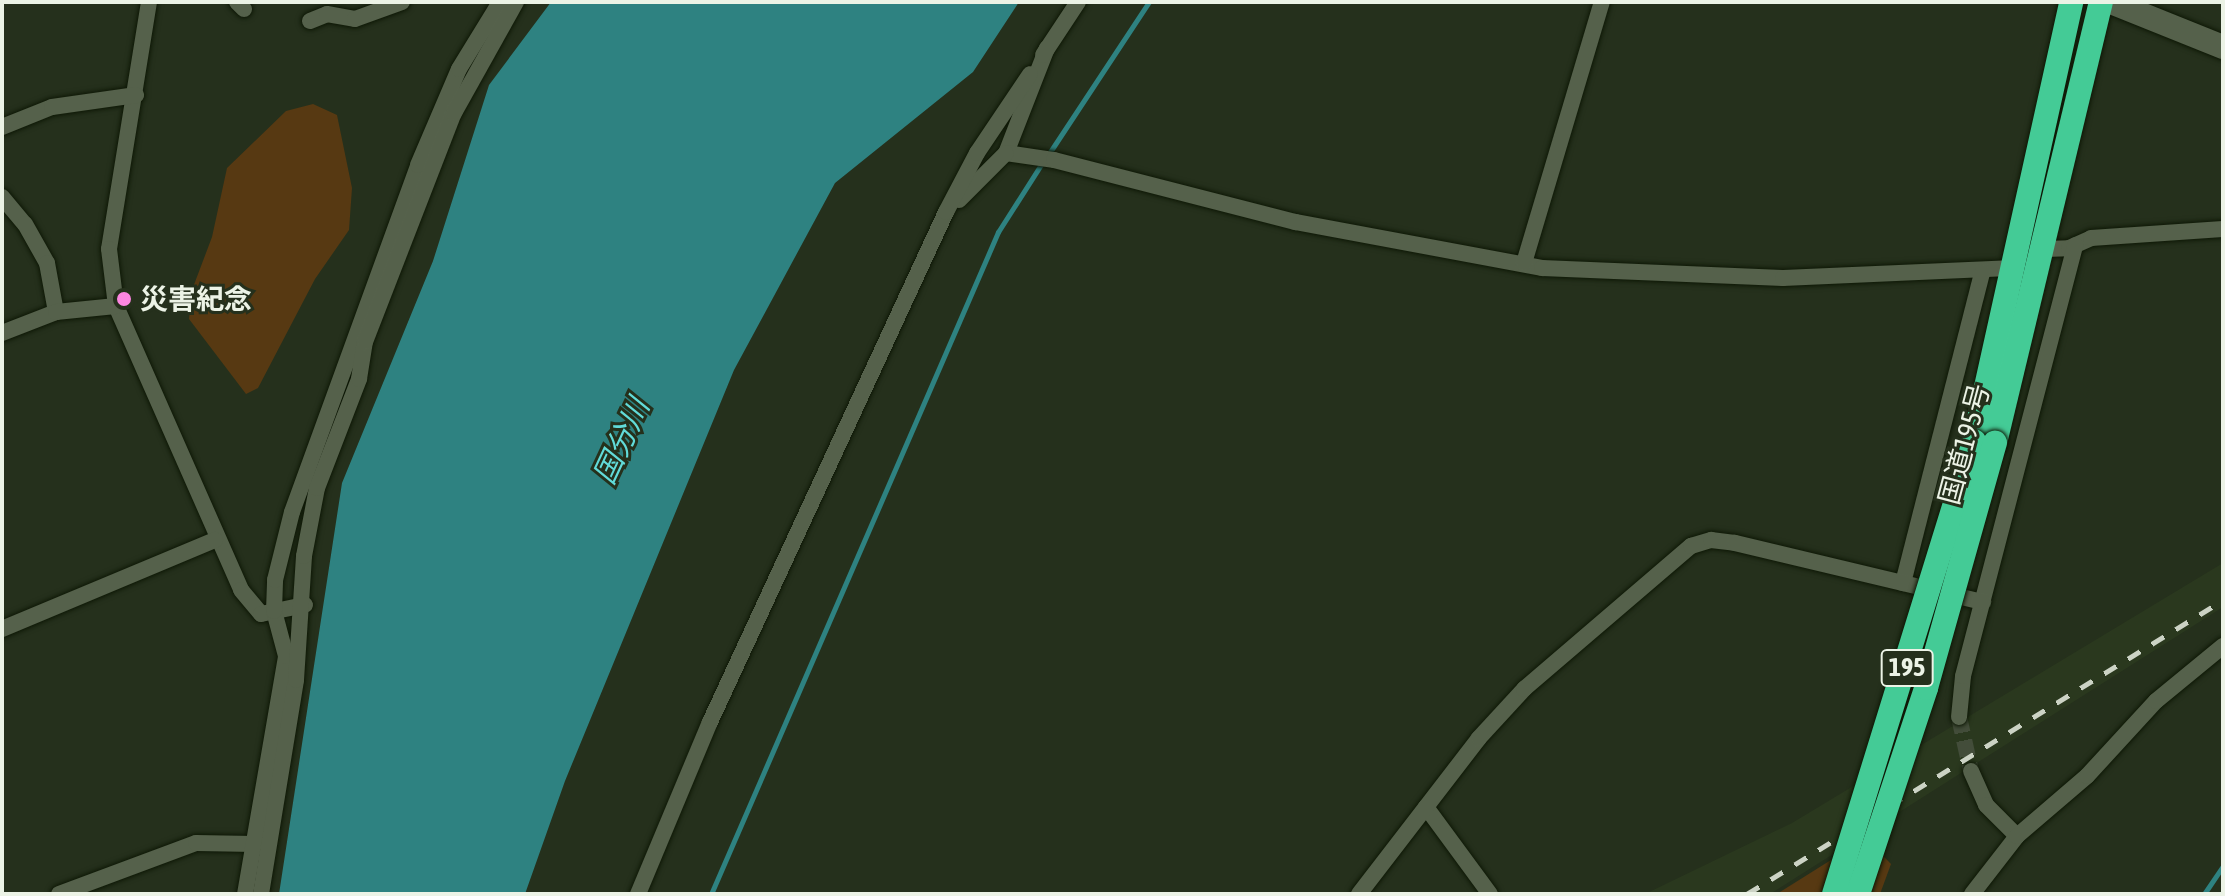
<!DOCTYPE html>
<meta charset="utf-8">
<style>
body{margin:0}
#map{position:relative;width:2225px;height:896px;overflow:hidden;background:#25301c;font-family:"Asap Condensed","Noto Sans JP",sans-serif}
div>[style]{position:absolute}
.built>*{inset:0;background:#2a381e}
.green>*{inset:0;background:#573912}
.water>*{inset:0;background:#2e8281}
.stream>*{height:5px;margin:-2.5px;padding:0 2.5px;transform-origin:2.5px;border-radius:2.5px;background:#2e8281}
.street-tunnel>*{height:16px;margin-top:-8px;transform-origin:0;background:repeating-linear-gradient(90deg,#434d3a 0 16px,transparent 0 24px)}
.roads{filter:drop-shadow(0 0 2px #0e1806) drop-shadow(0 0 2px #0e1806)}
.street>*{height:16px;margin:-8px;padding:0 8px;transform-origin:8px;border-radius:8px;background:#55614b}
.secondary>*{height:24px;margin:-12px;padding:0 12px;transform-origin:12px;border-radius:12px;background:#55614b}
.highway>*{height:24px;margin:-12px;padding:0 12px;transform-origin:12px;border-radius:12px;background:#44cb96}
.rail>*{height:5px;margin-top:-2.5px;transform-origin:0;background:repeating-linear-gradient(90deg,#ccd3c5 0 14px,transparent 0 28px)}
.bridges{filter:drop-shadow(0 0 2px #0e1806) drop-shadow(0 0 2px #0e1806)}
.highway-bridge>*{height:24px;margin:-12px;padding:0 12px;transform-origin:12px;border-radius:12px;background:#44cb96}
.dots>*{width:22px;height:22px;translate:-50% -50%;box-sizing:border-box;border:4px solid #25301c;border-radius:50%}
span{translate:-50% -50%;white-space:nowrap;text-align:center;line-height:1.15;-webkit-text-stroke:6px #25301c;paint-order:stroke}
.shield-label span{padding:2px 6px;background:#25301c;border:2px solid;border-radius:6px;-webkit-text-stroke-width:0}
.shield-label{font-size:26px;color:#ecf3e6;font-weight:700}
.poi-label{font-size:28px;color:#ecf3e6;font-weight:700}
.left{translate:0 -50%;text-align:left}
.street-label{font-size:28px;color:#ecf3e6}
.water-label{font-size:30px;color:#61dbd9;font-style:italic}
.frame{position:absolute;inset:0;border:4px solid #ecf3e6;pointer-events:none}
</style>
<div id="map">
<div class="built">
<div style="clip-path:polygon(2223px 563px,2223px 607px,1770px 894px,1645px 894px,1792px 823px)"></div>
</div>
<div class="green">
<div style="clip-path:polygon(313px 104px,337px 115px,352px 188px,349px 230px,315px 279px,258px 388px,246px 394px,189px 319px,192px 290px,212px 237px,227px 168px,286px 111px)"></div>
<div style="clip-path:polygon(1866px 838px,1891px 864px,1880px 894px,1777px 894px)"></div>
</div>
<div class="water">
<div style="clip-path:polygon(551px 2px,1019px 2px,973px 72px,835px 183px,734px 370px,565px 781px,525px 894px,279px 894px,342px 483px,433px 261px,489px 85px)"></div>
</div>
<div class="stream">
<div style="left:1048px;top:155px;width:183px;rotate:-56.6deg"></div>
<div style="left:711px;top:894px;width:722px;rotate:-66.56deg"></div>
<div style="left:998px;top:232px;width:82px;rotate:-57.5deg"></div>
<div style="left:2204px;top:894px;width:34px;rotate:-56deg"></div>
</div>
<div class="street-tunnel">
<div style="left:1959px;top:717px;width:55px;rotate:77.5deg"></div>
</div>
<div class="roads">
<div class="street">
<div style="left:149px;top:2px;width:250px;rotate:99.2deg"></div>
<div style="left:109px;top:249px;width:57px;rotate:83deg"></div>
<div style="left:116px;top:306px;width:310px;rotate:66.2deg"></div>
<div style="left:241px;top:590px;width:31px;rotate:50deg"></div>
<div style="left:261px;top:614px;width:45px;rotate:-11.6deg"></div>
<div style="left:237px;top:2px;width:10px;rotate:45deg"></div>
<div style="left:310px;top:21px;width:18px;rotate:-22deg"></div>
<div style="left:327px;top:14px;width:28px;rotate:10deg"></div>
<div style="left:355px;top:19px;width:50px;rotate:-19.9deg"></div>
<div style="left:1047px;top:48px;width:113px;rotate:111.3deg"></div>
<div style="left:1006px;top:153px;width:49px;rotate:8.3deg"></div>
<div style="left:1054px;top:160px;width:250px;rotate:14.4deg"></div>
<div style="left:1296px;top:222px;width:250px;rotate:10.6deg"></div>
<div style="left:1542px;top:268px;width:241px;rotate:2.4deg"></div>
<div style="left:1783px;top:278px;width:232px;rotate:-2.5deg"></div>
<div style="left:1043px;top:55px;width:64px;rotate:-56.6deg"></div>
<div style="left:2px;top:127px;width:54px;rotate:-21.8deg"></div>
<div style="left:52px;top:107px;width:85px;rotate:-8.1deg"></div>
<div style="left:2px;top:197px;width:35px;rotate:50deg"></div>
<div style="left:25px;top:224px;width:45px;rotate:60.6deg"></div>
<div style="left:47px;top:263px;width:50px;rotate:79.6deg"></div>
<div style="left:959px;top:200px;width:66px;rotate:-45deg"></div>
<div style="left:2045px;top:249px;width:24px;rotate:-2deg"></div>
<div style="left:2069px;top:248px;width:24px;rotate:-24deg"></div>
<div style="left:2091px;top:238px;width:132px;rotate:-3.9deg"></div>
<div style="left:1524px;top:263px;width:272px;rotate:-73.4deg"></div>
<div style="left:2px;top:333px;width:58px;rotate:-21.3deg"></div>
<div style="left:56px;top:312px;width:60px;rotate:-5.7deg"></div>
<div style="left:1903px;top:583px;width:321px;rotate:-75.7deg"></div>
<div style="left:2px;top:629px;width:231px;rotate:-22.7deg"></div>
<div style="left:1959px;top:717px;width:41px;rotate:-84.4deg"></div>
<div style="left:1963px;top:676px;width:445px;rotate:-75.4deg"></div>
<div style="left:1971px;top:771px;width:37px;rotate:66deg"></div>
<div style="left:1986px;top:805px;width:44px;rotate:45deg"></div>
<div style="left:1426px;top:807px;width:108px;rotate:53.7deg"></div>
<div style="left:59px;top:894px;width:146px;rotate:-20.4deg"></div>
<div style="left:196px;top:843px;width:59px;rotate:1deg"></div>
<div style="left:245px;top:894px;width:242px;rotate:-80.2deg"></div>
<div style="left:286px;top:656px;width:47px;rotate:-104.9deg"></div>
<div style="left:274px;top:611px;width:31px;rotate:-88deg"></div>
<div style="left:275px;top:580px;width:70px;rotate:-76deg"></div>
<div style="left:292px;top:512px;width:369px;rotate:-70deg"></div>
<div style="left:418px;top:165px;width:104px;rotate:-66.9deg"></div>
<div style="left:459px;top:69px;width:79px;rotate:-58.5deg"></div>
<div style="left:261px;top:894px;width:217px;rotate:-80.7deg"></div>
<div style="left:296px;top:680px;width:124px;rotate:-86.3deg"></div>
<div style="left:304px;top:556px;width:69px;rotate:-79.2deg"></div>
<div style="left:317px;top:488px;width:117px;rotate:-68.9deg"></div>
<div style="left:359px;top:379px;width:37px;rotate:-81deg"></div>
<div style="left:365px;top:342px;width:246px;rotate:-68.8deg"></div>
<div style="left:454px;top:113px;width:127px;rotate:-60.8deg"></div>
<div style="left:638px;top:894px;width:186px;rotate:-67.3deg"></div>
<div style="left:710px;top:722px;width:562px;rotate:-65.17deg"></div>
<div style="left:946px;top:212px;width:67px;rotate:-62.3deg"></div>
<div style="left:977px;top:153px;width:95px;rotate:-56.1deg"></div>
<div style="left:1359px;top:894px;width:197px;rotate:-52.4deg"></div>
<div style="left:1479px;top:738px;width:67px;rotate:-47.4deg"></div>
<div style="left:1524px;top:689px;width:220px;rotate:-40.6deg"></div>
<div style="left:1691px;top:546px;width:21px;rotate:-17deg"></div>
<div style="left:1711px;top:540px;width:24px;rotate:7deg"></div>
<div style="left:1735px;top:543px;width:255px;rotate:13.4deg"></div>
<div style="left:1972px;top:894px;width:73px;rotate:-52.2deg"></div>
<div style="left:2017px;top:836px;width:92px;rotate:-40.6deg"></div>
<div style="left:2087px;top:776px;width:102px;rotate:-47.4deg"></div>
<div style="left:2156px;top:701px;width:87px;rotate:-39.4deg"></div>
</div>
<div class="secondary">
<div style="left:2111px;top:2px;width:121px;rotate:21.9deg"></div>
</div>
<div class="highway">
<div style="left:1974px;top:441px;width:450px;rotate:-77.5deg"></div>
<div style="left:1995px;top:443px;width:454px;rotate:-76.5deg"></div>
</div>
</div>
<div class="rail">
<div style="left:1747px;top:894px;width:559px;rotate:-31.7deg"></div>
</div>
<div class="bridges">
<div class="highway-bridge">
<div style="left:1834px;top:894px;width:474px;rotate:-72.8deg"></div>
<div style="left:1858px;top:894px;width:217px;rotate:-71.7deg"></div>
<div style="left:1926px;top:688px;width:255px;rotate:-74.3deg"></div>
</div>
</div>
<div class="dots">
<div style="left:124px;top:299px;background:#fd86e1"></div>
</div>
<div class="shield-label">
<span style="left:1907px;top:668px">195</span>
</div>
<div class="poi-label">
<span class="left" style="left:140px;top:299px">災害紀念</span>
</div>
<div class="street-label">
<span style="left:1964px;top:444px;rotate:-75deg">国道195号</span>
</div>
<div class="water-label">
<span style="left:621px;top:441px;rotate:-65deg">国分川</span>
</div>
<div class="frame"></div>
</div>
